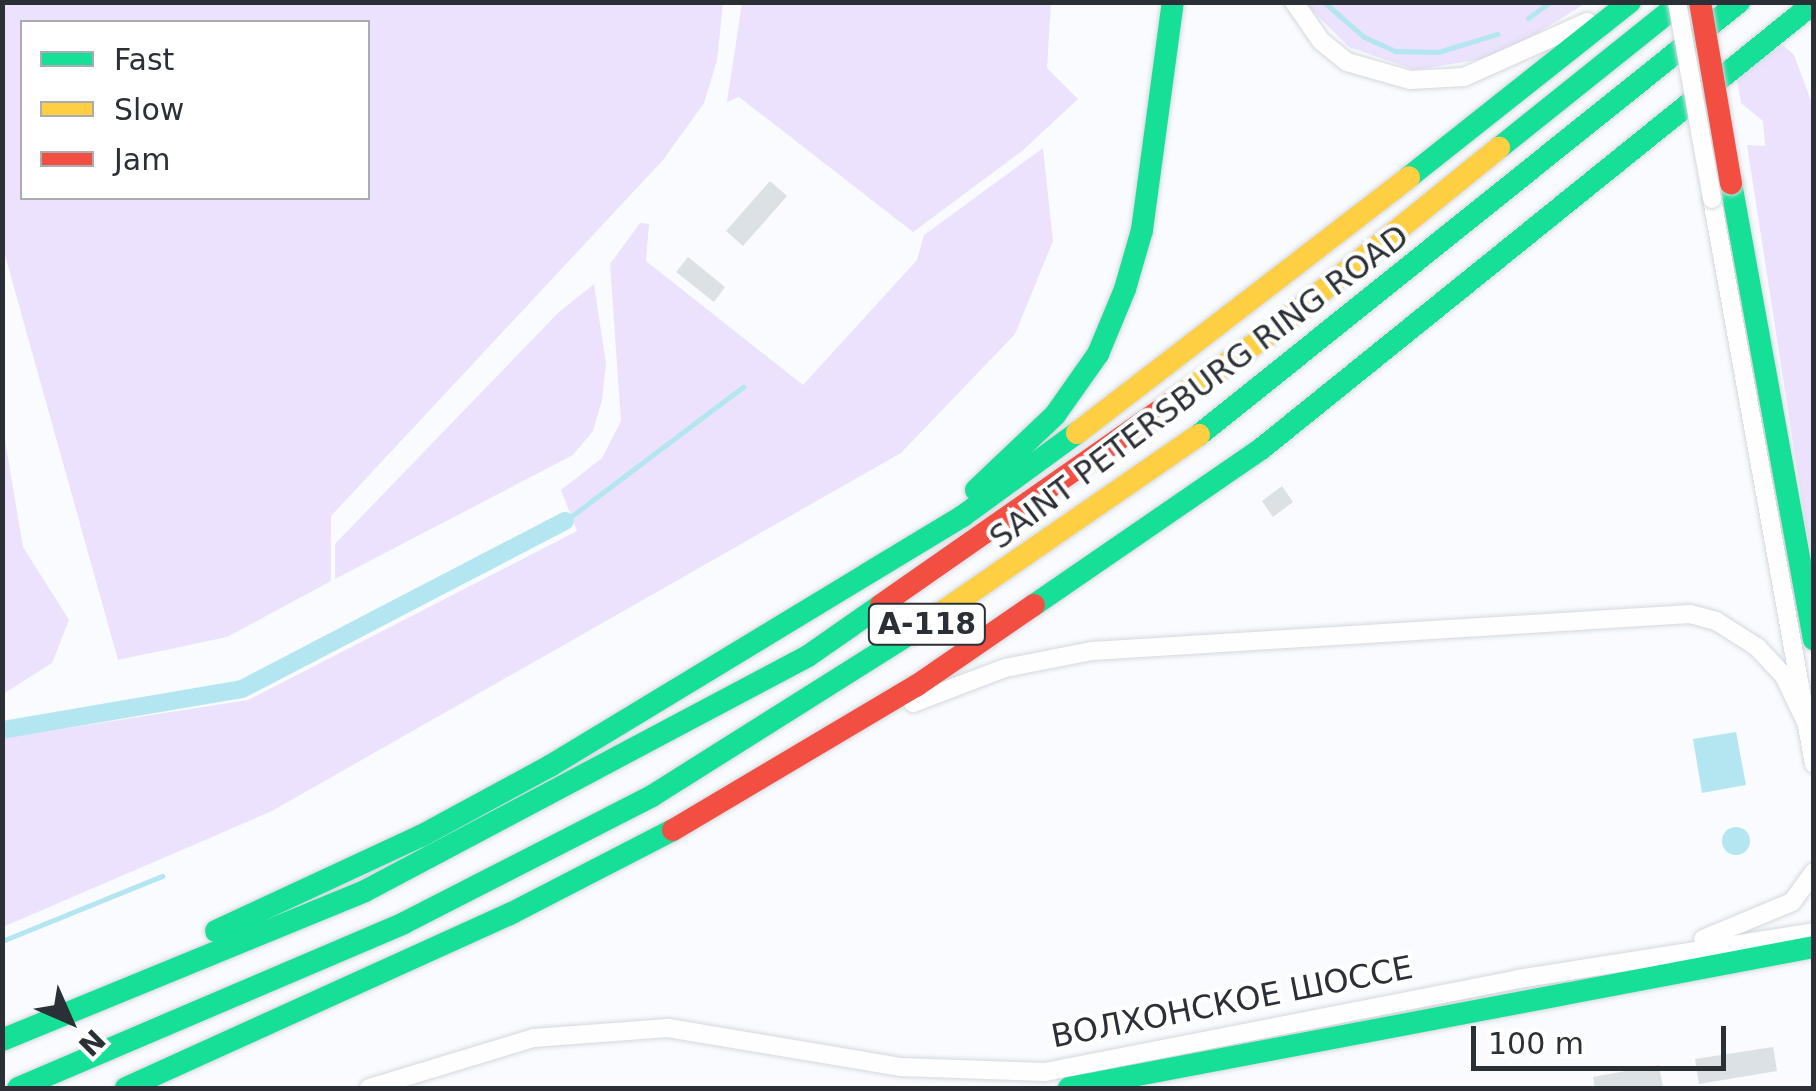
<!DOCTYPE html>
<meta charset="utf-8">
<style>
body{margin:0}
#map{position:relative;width:1816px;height:1091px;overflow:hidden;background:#f9fbfe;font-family:"DejaVu Sans",sans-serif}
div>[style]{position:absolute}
.green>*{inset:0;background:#ece2fd}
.water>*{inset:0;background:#b4e6f1}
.round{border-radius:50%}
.stream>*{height:5px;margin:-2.5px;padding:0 2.5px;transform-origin:2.5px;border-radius:2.5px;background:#b4e6f1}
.canal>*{height:18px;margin:-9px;padding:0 9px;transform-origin:9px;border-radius:9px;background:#b4e6f1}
.building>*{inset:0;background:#dce1e5}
.roads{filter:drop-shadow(0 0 2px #d4d8dd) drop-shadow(0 0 2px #d4d8dd)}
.street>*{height:18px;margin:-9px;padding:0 9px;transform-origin:9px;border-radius:9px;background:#fefeff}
.fast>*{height:22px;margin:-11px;padding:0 11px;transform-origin:11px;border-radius:11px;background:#16e098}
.slow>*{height:22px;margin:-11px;padding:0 11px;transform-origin:11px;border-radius:11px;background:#ffcf43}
.jam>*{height:22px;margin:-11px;padding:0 11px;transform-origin:11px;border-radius:11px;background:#f24e42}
.bridges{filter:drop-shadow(0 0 2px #d4d8dd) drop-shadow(0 0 2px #d4d8dd)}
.street-bridge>*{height:18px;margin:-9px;padding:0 9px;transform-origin:9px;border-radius:9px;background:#fefeff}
.jam-bridge>*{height:22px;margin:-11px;padding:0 11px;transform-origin:11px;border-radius:11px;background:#f24e42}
span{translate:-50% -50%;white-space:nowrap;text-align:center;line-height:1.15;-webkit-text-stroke:8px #fff;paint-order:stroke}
.shield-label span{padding:2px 8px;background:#fff;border:2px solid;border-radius:8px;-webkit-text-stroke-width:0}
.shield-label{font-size:30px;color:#2b3037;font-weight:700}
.street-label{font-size:32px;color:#2b3037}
.frame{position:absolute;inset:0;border:5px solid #2b3037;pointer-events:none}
.legend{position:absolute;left:20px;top:20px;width:350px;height:180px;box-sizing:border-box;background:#fff;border:2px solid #aaacaf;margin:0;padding:12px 18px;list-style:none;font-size:30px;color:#2b3037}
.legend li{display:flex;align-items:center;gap:20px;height:50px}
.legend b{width:50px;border:2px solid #aaacaf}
.north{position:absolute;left:20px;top:971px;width:100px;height:100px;-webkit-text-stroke:8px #fff;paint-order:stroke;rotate:135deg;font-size:28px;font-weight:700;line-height:40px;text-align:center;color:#2b3037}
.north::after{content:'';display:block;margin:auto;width:35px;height:45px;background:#2b3037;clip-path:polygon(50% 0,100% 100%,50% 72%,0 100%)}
.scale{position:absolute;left:1471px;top:1026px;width:255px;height:45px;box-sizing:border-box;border:5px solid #2b3037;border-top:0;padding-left:12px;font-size:30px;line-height:35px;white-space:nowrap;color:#2b3037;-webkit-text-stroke:8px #fff;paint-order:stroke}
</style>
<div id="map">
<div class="green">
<div style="clip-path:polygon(evenodd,2px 3px,3px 2px,723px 3px,717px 60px,704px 103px,663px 160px,331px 516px,331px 581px,227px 637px,118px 660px,3px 248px,2px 3px,22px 22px,368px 22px,368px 198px,22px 198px,22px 22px)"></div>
<div style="clip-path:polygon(742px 3px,1051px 3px,1047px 68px,1078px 99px,1022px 151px,913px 232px,739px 97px,727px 102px)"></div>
<div style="clip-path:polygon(1305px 3px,1586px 3px,1500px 56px,1415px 70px,1349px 47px)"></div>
<div style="clip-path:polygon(1783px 45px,1794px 55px,1813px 106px,1813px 572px,1747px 145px,1765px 146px,1763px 121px,1741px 103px,1736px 73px)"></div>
<div style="clip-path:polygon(1043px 148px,1053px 241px,1015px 334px,901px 453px,272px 811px,3px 927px,3px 738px,248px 700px,577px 531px,561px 490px,602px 458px,621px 421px,610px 264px,640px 223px,649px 224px,646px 261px,803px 385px,917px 260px,924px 235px)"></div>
<div style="clip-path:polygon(594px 284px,606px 364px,602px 400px,593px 431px,573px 455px,335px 579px,335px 544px,558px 313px)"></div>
<div style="clip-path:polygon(2px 422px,23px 547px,69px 620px,52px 663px,3px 694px)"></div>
</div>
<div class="water">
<div style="clip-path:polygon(1736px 732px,1746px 785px,1702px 793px,1693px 739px)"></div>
<div class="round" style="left:1722px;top:827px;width:28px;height:28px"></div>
</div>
<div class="stream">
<div style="left:1324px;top:2px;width:53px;rotate:41.2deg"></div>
<div style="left:1364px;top:37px;width:35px;rotate:24deg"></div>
<div style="left:1396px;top:51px;width:42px;rotate:1.4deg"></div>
<div style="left:1438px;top:52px;width:62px;rotate:-17deg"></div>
<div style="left:1528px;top:18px;width:27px;rotate:-36deg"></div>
<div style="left:565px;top:521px;width:223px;rotate:-37deg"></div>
<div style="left:2px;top:941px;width:173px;rotate:-22.1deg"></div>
</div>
<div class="canal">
<div style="left:2px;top:730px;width:243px;rotate:-9.7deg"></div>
<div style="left:242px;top:689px;width:364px;rotate:-27.5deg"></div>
</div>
<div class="building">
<div style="clip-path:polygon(770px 181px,787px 196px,743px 246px,726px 231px)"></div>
<div style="clip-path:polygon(688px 257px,725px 287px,714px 302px,676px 272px)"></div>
<div style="clip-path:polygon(1282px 486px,1293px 502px,1273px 517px,1262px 501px)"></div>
<div style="clip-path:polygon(1773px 1047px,1777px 1071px,1699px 1084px,1695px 1059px)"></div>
<div style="clip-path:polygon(1659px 1065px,1663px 1088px,1595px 1088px,1593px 1077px)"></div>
</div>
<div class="roads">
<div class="street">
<div style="left:1294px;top:2px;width:47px;rotate:55.3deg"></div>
<div style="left:1321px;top:41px;width:33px;rotate:39deg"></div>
<div style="left:1347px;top:62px;width:66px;rotate:15.9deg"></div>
<div style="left:1410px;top:80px;width:54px;rotate:-3.2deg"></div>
<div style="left:1464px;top:77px;width:135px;rotate:-24.1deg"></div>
<div style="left:1712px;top:199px;width:574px;rotate:79.77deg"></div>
<div style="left:913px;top:703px;width:98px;rotate:-20.8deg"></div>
<div style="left:1005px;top:668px;width:89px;rotate:-11.1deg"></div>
<div style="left:1092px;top:651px;width:599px;rotate:-3.54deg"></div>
<div style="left:1690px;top:614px;width:27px;rotate:15deg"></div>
<div style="left:1716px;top:621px;width:49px;rotate:32.4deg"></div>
<div style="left:1757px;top:647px;width:40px;rotate:47deg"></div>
<div style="left:1784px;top:676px;width:51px;rotate:64.4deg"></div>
<div style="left:1703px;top:939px;width:96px;rotate:-22.6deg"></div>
<div style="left:1792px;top:902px;width:37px;rotate:-54deg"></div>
<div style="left:369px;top:1088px;width:172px;rotate:-16.9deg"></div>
<div style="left:534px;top:1038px;width:134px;rotate:-4.3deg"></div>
<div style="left:668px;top:1028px;width:235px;rotate:9.5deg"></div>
<div style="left:900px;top:1067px;width:145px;rotate:2deg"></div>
<div style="left:1045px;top:1072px;width:482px;rotate:-11.1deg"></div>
<div style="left:1518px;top:979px;width:300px;rotate:-9deg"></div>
</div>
<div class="fast">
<div style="left:1499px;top:148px;width:233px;rotate:-38.7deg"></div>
<div style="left:1409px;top:177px;width:282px;rotate:-38.4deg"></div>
<div style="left:1731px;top:183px;width:464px;rotate:79.7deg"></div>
<div style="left:1199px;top:435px;width:692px;rotate:-38.72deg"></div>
<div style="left:976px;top:490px;width:109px;rotate:-43.5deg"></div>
<div style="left:1055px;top:415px;width:75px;rotate:-54.8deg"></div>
<div style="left:1098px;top:354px;width:70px;rotate:-67.4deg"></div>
<div style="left:1125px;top:289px;width:61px;rotate:-73.9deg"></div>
<div style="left:1142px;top:230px;width:230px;rotate:-82.3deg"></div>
<div style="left:1034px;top:605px;width:275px;rotate:-34.5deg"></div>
<div style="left:1261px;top:449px;width:710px;rotate:-38.89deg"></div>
<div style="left:216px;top:931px;width:226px;rotate:-24.9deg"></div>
<div style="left:421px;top:836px;width:147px;rotate:-28.5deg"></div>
<div style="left:550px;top:766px;width:483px;rotate:-31.2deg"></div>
<div style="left:963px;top:516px;width:141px;rotate:-36.1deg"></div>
<div style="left:2px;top:1040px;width:392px;rotate:-22.3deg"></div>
<div style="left:365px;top:891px;width:501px;rotate:-27.94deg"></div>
<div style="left:808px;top:656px;width:89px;rotate:-34.9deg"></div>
<div style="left:18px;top:1088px;width:420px;rotate:-23.1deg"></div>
<div style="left:404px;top:923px;width:279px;rotate:-27.1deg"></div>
<div style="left:652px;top:796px;width:315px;rotate:-32.2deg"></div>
<div style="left:126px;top:1088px;width:422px;rotate:-24.4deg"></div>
<div style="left:510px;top:914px;width:183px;rotate:-27.3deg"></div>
<div style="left:1069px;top:1088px;width:758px;rotate:-10.72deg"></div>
</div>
<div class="slow">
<div style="left:1173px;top:401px;width:117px;rotate:-34.9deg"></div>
<div style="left:1269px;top:334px;width:296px;rotate:-39deg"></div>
<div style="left:1077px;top:433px;width:419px;rotate:-37.6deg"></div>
<div style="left:919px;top:628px;width:340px;rotate:-34.6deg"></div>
</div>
<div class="jam">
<div style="left:881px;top:605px;width:356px;rotate:-34.9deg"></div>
<div style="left:673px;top:830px;width:282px;rotate:-30.7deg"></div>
<div style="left:916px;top:686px;width:143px;rotate:-34.5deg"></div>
</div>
</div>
<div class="bridges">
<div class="street-bridge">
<div style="left:1677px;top:2px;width:200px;rotate:79.9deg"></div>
</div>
<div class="jam-bridge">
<div style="left:1700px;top:2px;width:184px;rotate:80.3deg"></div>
</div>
</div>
<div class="shield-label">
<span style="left:927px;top:624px">А-118</span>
</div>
<div class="street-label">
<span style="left:1199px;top:387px;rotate:-37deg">SAINT PETERSBURG RING ROAD</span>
<span style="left:1232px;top:1002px;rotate:-11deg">ВОЛХОНСКОЕ ШОССЕ</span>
</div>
<div class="frame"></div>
<ul class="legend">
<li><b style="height:12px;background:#16e098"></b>Fast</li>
<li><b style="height:12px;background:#ffcf43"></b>Slow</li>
<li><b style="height:12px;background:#f24e42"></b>Jam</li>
</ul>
<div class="north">N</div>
<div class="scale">100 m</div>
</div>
